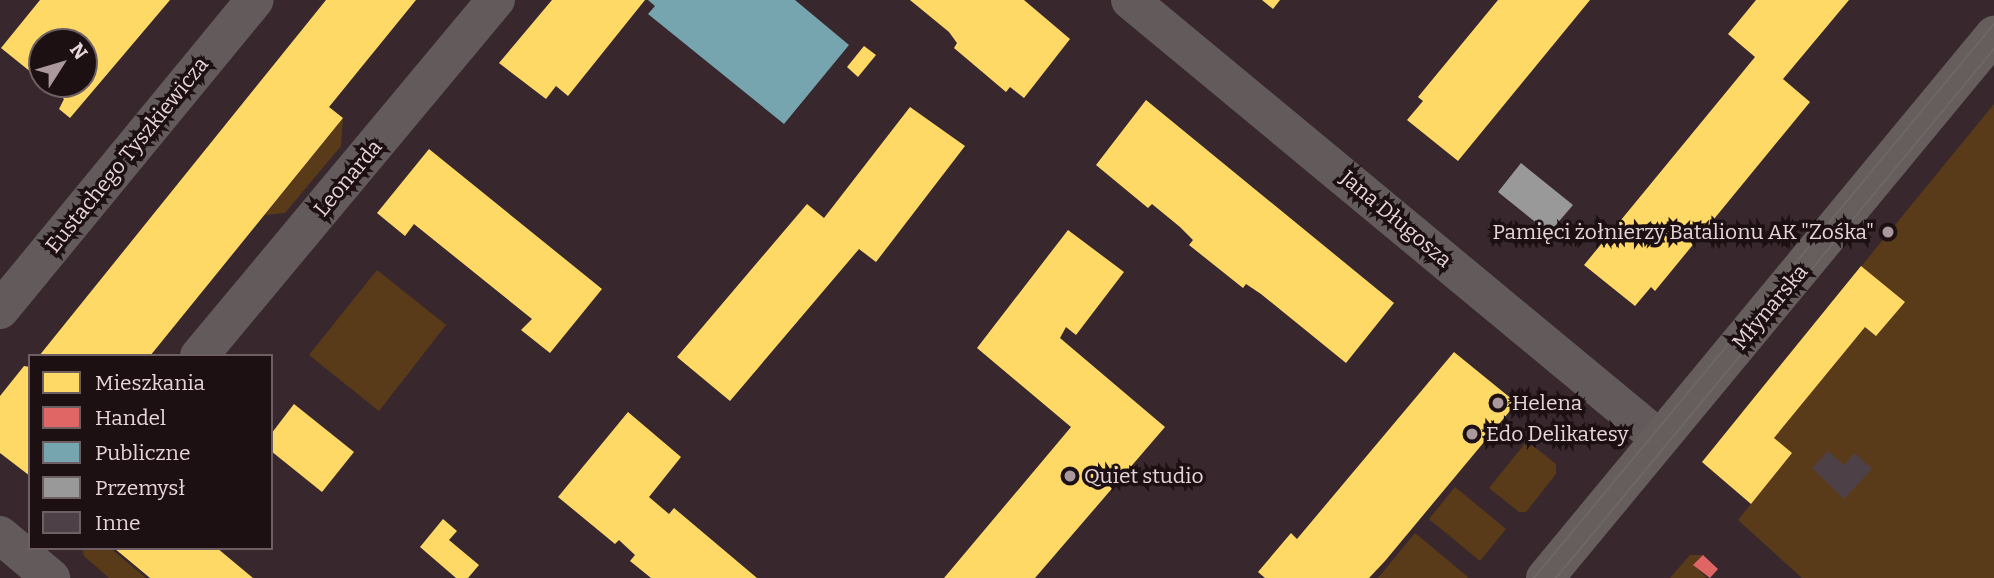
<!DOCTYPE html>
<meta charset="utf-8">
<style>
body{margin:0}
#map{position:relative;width:1994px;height:578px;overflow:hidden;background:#38282d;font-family:Bitter,serif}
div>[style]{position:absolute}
.green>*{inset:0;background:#5a3b19}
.homes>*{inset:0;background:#ffd966}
.shops>*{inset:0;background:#e06666}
.public>*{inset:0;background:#76a5af}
.industry>*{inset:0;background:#999}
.building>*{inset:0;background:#4d4147}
.street>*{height:38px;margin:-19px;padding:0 19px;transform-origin:19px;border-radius:19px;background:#635b5b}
.secondary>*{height:38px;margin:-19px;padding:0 19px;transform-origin:19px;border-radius:19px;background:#665e5d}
.tram>*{height:2px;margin:-1px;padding:0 1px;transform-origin:1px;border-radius:1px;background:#6f6668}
.dots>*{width:19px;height:19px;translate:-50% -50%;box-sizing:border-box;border:4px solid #1c1013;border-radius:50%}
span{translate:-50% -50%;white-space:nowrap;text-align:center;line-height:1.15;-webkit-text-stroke:7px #1c1013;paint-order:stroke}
.street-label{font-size:21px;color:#e8d5d9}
.poi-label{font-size:21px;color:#e8d5d9}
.right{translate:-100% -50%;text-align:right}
.left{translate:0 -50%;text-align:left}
.legend{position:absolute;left:28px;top:354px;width:245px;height:196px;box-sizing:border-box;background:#1c1013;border:2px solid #6e5f62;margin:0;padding:9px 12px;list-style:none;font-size:21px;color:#e8d5d9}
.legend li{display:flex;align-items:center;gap:14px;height:35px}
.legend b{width:35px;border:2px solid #6e5f62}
.north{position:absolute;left:28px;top:28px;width:70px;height:70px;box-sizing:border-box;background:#1c1013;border:2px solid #6e5f62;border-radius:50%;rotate:53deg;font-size:19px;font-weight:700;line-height:28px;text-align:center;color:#e8d5d9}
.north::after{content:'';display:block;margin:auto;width:24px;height:32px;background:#aa989d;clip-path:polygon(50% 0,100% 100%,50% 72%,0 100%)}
</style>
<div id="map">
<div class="green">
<div style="clip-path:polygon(1994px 104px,1994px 578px,1802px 578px,1738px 520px,1792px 453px,1742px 412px)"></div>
<div style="clip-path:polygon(343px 118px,341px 146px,285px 213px,265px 215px)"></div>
<div style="clip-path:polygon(377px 270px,446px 325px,379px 411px,309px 355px)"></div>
<div style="clip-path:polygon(1527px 441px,1556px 464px,1556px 474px,1526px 512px,1519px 512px,1489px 488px)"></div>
<div style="clip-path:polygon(1455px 487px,1506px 529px,1480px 561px,1429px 519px)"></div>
<div style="clip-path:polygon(1415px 533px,1468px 577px,1467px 578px,1378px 578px)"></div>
<div style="clip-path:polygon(82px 548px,110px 548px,146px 578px,109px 578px,84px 556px)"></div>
<div style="clip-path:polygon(1690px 555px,1703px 555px,1694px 565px,1707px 578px,1670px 578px)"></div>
</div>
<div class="homes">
<div style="clip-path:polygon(40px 0,170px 0,70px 118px,59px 109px,64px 99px,46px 84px,84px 84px,84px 42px,42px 42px,42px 81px,1px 48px)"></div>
<div style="clip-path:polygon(326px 0,416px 0,329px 107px,343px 118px,150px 356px,39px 356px)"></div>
<div style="clip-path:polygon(552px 0,645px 0,568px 96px,556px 86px,546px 99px,499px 63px)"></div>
<div style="clip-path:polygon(910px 0,1024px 0,1070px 39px,1024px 98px,1010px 87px,1006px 92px,954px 48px,957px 43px,949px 32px)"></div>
<div style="clip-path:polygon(1262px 0,1280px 0,1273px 9px)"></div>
<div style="clip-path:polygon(1498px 0,1590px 0,1458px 161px,1407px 120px,1423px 101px,1418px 97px)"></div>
<div style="clip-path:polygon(1756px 0,1849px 0,1783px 79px,1810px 102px,1655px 291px,1651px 287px,1635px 306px,1584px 265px,1755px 57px,1728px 34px)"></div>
<div style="clip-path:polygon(864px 46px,876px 55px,858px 77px,847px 67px)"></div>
<div style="clip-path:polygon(1146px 100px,1394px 303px,1346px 363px,1261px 294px,1246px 284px,1243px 288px,1189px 245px,1193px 240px,1180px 227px,1152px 204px,1148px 208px,1096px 165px)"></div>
<div style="clip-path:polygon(910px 107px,965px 146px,876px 262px,859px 249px,730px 401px,677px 357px,807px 204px,824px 218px)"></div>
<div style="clip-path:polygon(429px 149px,602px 289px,550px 353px,521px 330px,532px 319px,414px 224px,405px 236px,377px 213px)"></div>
<div style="clip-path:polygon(1068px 230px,1124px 272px,1076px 335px,1066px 327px,1060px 338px,1165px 427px,1035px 578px,944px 578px,1071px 427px,977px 348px)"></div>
<div style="clip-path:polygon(1861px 266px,1905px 302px,1876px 336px,1865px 327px,1774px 438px,1792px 453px,1751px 504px,1702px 462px)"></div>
<div style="clip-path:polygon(1454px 352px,1513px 400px,1514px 406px,1385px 561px,1369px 578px,1265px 578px,1258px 572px,1291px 533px,1297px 539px)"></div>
<div style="clip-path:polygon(24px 366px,30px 367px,30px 476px,0 453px,0 396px)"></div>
<div style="clip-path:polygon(294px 404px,354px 452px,322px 492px,271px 451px,271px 434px)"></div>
<div style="clip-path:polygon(628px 412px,681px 457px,649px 497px,669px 514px,674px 508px,757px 578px,651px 578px,630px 561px,635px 555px,619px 540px,615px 544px,558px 497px)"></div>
<div style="clip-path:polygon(443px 519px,457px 531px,449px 540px,479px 565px,468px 578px,456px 578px,420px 547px)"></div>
<div style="clip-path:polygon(114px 548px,217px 548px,253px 578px,150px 578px)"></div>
</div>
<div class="shops">
<div style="clip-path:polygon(1703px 555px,1718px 569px,1710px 578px,1693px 565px)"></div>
</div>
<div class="public">
<div style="clip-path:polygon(648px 0,795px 0,849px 45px,784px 124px,648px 14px,655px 6px)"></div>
</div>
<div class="industry">
<div style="clip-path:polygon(1521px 163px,1573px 205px,1549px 233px,1498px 192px)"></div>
</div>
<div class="building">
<div style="clip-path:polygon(1828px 451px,1844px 465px,1855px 453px,1872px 469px,1844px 499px,1812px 468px)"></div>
</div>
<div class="street">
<div style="left:1130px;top:0;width:688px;rotate:39.64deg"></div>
<div style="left:0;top:310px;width:401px;rotate:-50.6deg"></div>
<div style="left:199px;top:356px;width:464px;rotate:-50.2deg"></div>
<div style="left:0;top:535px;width:67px;rotate:40.1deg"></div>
</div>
<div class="secondary">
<div style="left:1545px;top:578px;width:705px;rotate:-50.41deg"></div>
</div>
<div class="tram">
<div style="left:1534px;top:578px;width:720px;rotate:-50.3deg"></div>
<div style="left:1556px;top:578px;width:687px;rotate:-50.38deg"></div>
</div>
<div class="dots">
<div style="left:1888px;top:232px;background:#aa989d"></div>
<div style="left:1498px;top:403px;background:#aa989d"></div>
<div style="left:1472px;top:434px;background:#aa989d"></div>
<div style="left:1070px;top:476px;background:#aa989d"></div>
</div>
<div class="street-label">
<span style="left:127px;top:155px;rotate:-51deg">Eustachego Tyszkiewicza</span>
<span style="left:348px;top:178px;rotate:-50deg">Leonarda</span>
<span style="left:1396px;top:219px;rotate:40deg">Jana Długosza</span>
<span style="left:1770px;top:307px;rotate:-50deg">Młynarska</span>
</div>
<div class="poi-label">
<span class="right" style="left:1874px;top:232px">Pamięci żołnierzy Batalionu AK "Zośka"</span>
<span class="left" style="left:1512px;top:403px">Helena</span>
<span class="left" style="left:1486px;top:434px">Edo Delikatesy</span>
<span class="left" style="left:1084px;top:476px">Quiet studio</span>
</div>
<ul class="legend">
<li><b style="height:19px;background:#ffd966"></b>Mieszkania</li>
<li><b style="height:19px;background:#e06666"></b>Handel</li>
<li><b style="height:19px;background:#76a5af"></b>Publiczne</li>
<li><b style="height:19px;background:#999"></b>Przemysł</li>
<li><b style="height:19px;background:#4d4147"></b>Inne</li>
</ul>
<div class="north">N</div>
</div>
